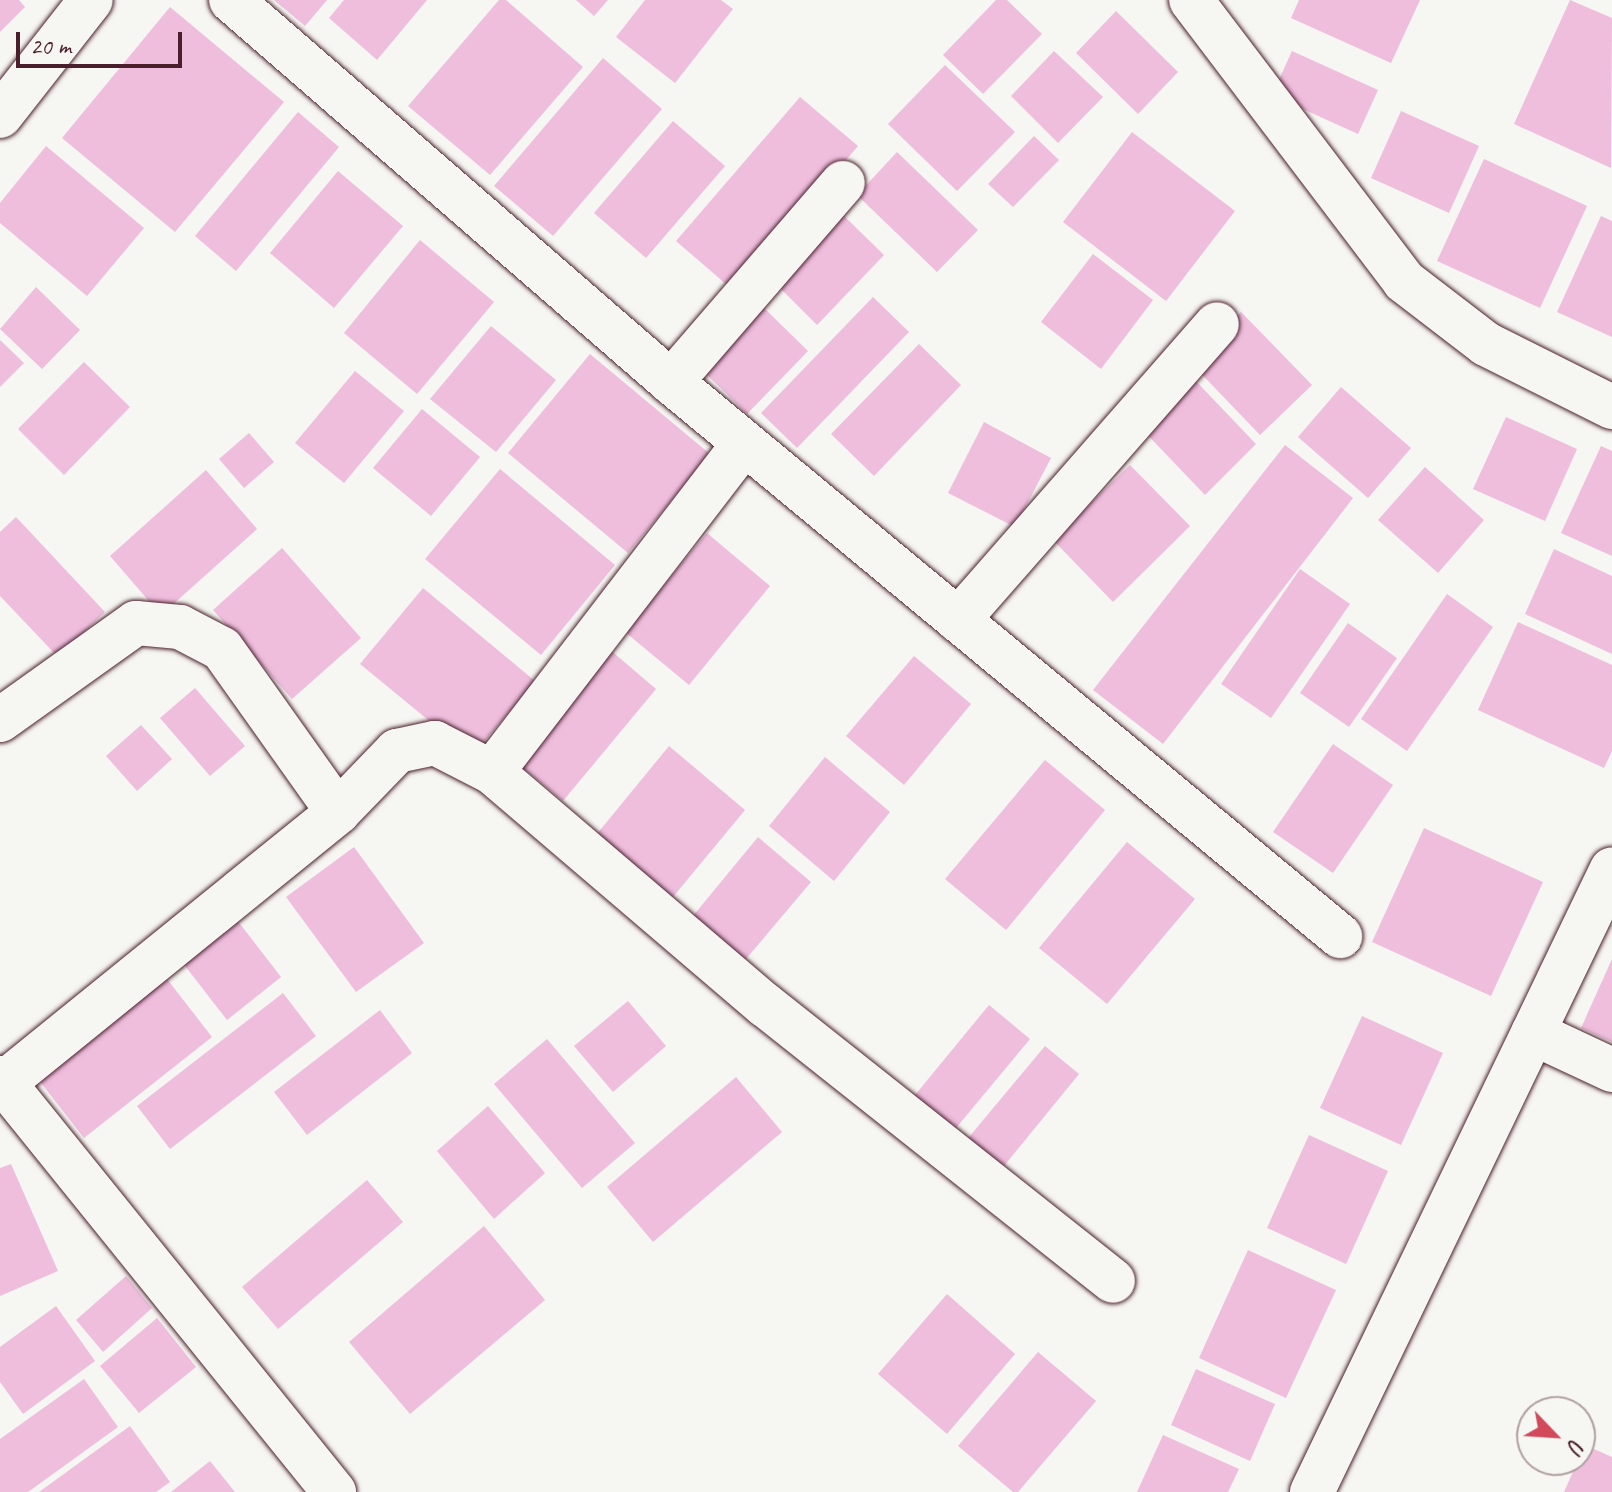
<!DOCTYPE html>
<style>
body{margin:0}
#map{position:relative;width:1612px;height:1492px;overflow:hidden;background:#f6f6f2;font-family:Caveat,sans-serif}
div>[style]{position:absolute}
.building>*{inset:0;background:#efbedd}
.roads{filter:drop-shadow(0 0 2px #4a1f2b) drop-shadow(0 0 2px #4a1f2b)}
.minor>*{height:44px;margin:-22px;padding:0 22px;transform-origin:22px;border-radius:22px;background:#f6f6f2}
span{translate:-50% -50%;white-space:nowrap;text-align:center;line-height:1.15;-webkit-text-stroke:7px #f6f6f2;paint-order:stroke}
.north{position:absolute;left:1516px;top:1396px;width:80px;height:80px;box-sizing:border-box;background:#f6f6f2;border:2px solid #b1a0a2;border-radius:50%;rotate:115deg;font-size:22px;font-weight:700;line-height:32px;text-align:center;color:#4a1f2b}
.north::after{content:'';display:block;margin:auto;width:28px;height:36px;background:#d1495b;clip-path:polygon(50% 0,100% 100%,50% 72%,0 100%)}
.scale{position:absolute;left:16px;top:32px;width:166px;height:36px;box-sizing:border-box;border:4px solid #4a1f2b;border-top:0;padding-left:10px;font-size:24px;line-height:28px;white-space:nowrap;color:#4a1f2b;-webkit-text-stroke:6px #f6f6f2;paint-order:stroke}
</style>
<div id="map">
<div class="building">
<div style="clip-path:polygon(0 0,19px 0,25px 7px,0 32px)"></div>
<div style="clip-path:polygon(274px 0,327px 0,305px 26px)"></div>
<div style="clip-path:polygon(344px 0,427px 0,377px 60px,329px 18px)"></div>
<div style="clip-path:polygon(499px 0,506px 0,583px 67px,490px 175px,408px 106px)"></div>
<div style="clip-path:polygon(576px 0,608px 0,594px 16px)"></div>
<div style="clip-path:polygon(645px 0,721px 0,733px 9px,675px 83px,616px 37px)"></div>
<div style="clip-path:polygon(996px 0,1007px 0,1042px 34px,983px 94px,943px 55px)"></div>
<div style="clip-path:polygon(1299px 0,1420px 0,1391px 63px,1291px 18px)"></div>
<div style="clip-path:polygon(1570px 0,1612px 18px,1611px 168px,1514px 124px)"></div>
<div style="clip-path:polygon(170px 7px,284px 102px,175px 232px,62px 138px)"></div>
<div style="clip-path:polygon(1116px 11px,1178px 72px,1138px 114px,1076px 53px)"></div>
<div style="clip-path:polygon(1054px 51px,1103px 97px,1058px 143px,1011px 96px)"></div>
<div style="clip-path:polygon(1292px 51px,1378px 90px,1358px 134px,1272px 95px)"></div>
<div style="clip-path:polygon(603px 58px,662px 109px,553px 236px,494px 186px)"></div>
<div style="clip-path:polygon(945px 65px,1015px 132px,957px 191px,888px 124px)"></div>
<div style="clip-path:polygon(800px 97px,858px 146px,734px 291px,676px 241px)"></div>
<div style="clip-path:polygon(1401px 111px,1479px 146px,1449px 213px,1371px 178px)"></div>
<div style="clip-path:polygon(298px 112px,339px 147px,236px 271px,195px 236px)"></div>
<div style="clip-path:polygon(673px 121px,725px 166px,646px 258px,594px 213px)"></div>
<div style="clip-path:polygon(1132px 132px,1235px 211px,1166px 301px,1063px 222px)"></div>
<div style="clip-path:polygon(1034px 136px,1059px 160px,1013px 207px,988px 184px)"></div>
<div style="clip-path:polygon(46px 146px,144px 228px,87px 296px,0 223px,0 203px)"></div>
<div style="clip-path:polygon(897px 152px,978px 230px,937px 272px,857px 195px)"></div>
<div style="clip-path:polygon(1484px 159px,1587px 206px,1540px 308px,1437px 261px)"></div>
<div style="clip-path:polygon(338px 171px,403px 226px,334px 308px,270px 253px)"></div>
<div style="clip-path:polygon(841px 213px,884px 255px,817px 325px,774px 282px)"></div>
<div style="clip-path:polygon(1601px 216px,1612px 221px,1612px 337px,1557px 312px)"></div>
<div style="clip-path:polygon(420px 240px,494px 302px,417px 394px,344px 333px)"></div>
<div style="clip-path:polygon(1093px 254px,1153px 300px,1101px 369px,1041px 322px)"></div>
<div style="clip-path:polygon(36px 287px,80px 330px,42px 369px,0 329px)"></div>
<div style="clip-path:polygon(873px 297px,909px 332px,797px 448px,761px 413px)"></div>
<div style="clip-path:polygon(762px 306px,808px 351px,747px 414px,701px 369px)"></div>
<div style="clip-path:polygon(1241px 312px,1312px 385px,1260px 435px,1190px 362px)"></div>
<div style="clip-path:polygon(491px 326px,556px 380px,496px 452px,430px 399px)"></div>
<div style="clip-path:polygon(0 340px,24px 363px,0 387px)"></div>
<div style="clip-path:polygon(919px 344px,961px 385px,874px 476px,831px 434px)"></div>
<div style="clip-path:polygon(590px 354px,710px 454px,628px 553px,508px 453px)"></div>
<div style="clip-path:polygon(84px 362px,130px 407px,64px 475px,18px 429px)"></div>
<div style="clip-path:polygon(355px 371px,404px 411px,344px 483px,295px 443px)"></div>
<div style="clip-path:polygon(1192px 377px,1256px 444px,1205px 495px,1140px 427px)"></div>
<div style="clip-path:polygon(1341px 387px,1411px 448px,1368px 498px,1298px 437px)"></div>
<div style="clip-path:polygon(422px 409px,480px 457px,431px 516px,373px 468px)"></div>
<div style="clip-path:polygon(1506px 417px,1577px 449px,1545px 521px,1473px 489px)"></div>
<div style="clip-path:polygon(984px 422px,1051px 458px,1015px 527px,948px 493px)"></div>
<div style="clip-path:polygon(249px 433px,274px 462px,244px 488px,219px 459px)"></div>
<div style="clip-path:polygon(1285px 445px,1353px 498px,1163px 744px,1093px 690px)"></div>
<div style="clip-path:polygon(1601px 446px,1612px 451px,1612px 556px,1561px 533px)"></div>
<div style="clip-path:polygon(1130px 465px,1190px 526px,1113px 602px,1053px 540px)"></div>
<div style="clip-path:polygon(1425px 467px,1484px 520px,1438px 573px,1378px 520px)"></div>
<div style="clip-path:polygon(500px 469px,615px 565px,541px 655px,425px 559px)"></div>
<div style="clip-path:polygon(206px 470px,257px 529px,161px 615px,110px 556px)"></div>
<div style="clip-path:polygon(16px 517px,105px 612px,58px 657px,0 596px,0 532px)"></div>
<div style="clip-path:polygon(707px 533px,770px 586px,689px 685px,625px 632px)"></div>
<div style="clip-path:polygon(282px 548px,361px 638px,292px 699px,213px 610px)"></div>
<div style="clip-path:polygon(1554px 549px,1612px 576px,1612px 654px,1525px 614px)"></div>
<div style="clip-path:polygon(1300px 569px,1350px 604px,1271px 718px,1221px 684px)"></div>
<div style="clip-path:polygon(423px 588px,535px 681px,472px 756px,360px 664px)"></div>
<div style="clip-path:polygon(1447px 594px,1493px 627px,1407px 751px,1361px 719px)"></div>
<div style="clip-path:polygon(1518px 622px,1612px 665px,1612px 751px,1604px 768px,1478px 710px)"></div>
<div style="clip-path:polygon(1348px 623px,1397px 658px,1349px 727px,1300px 693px)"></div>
<div style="clip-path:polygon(608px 648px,656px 689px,563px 801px,514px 760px)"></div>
<div style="clip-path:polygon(914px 656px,971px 704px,904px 785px,846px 736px)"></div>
<div style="clip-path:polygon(195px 688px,245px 746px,210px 776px,160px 718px)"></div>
<div style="clip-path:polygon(141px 725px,172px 759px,137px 791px,106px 756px)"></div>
<div style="clip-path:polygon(1333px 744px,1393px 785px,1333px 873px,1273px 832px)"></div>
<div style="clip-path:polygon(669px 746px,745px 810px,668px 903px,592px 840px)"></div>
<div style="clip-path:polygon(825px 757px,890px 812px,834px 881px,769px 826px)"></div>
<div style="clip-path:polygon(1045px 760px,1105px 810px,1006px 930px,945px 879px)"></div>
<div style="clip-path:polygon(1424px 828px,1543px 882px,1491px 996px,1372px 942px)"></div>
<div style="clip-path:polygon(758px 837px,811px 882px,735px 972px,683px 928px)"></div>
<div style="clip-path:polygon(1127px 842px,1195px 899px,1107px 1004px,1039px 948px)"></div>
<div style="clip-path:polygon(354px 847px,424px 943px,356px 992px,286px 897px)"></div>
<div style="clip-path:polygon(237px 920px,281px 977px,227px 1020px,182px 962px)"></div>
<div style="clip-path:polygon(1612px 959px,1612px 1042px,1581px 1028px)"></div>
<div style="clip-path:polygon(167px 979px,212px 1037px,84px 1138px,38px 1079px)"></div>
<div style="clip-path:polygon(283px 993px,316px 1036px,170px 1149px,137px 1106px)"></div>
<div style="clip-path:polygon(628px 1001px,666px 1046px,613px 1092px,574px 1046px)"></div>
<div style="clip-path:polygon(989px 1005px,1030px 1039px,946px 1140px,906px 1106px)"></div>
<div style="clip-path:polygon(380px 1010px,412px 1053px,307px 1135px,274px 1092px)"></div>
<div style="clip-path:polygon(1362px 1016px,1443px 1053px,1401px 1145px,1320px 1108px)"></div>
<div style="clip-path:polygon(547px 1039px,635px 1143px,582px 1188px,494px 1084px)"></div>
<div style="clip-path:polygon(1045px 1046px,1079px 1074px,999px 1172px,964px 1143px)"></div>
<div style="clip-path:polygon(736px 1077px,782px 1132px,653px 1242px,607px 1187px)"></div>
<div style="clip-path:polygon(488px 1106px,545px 1173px,494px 1219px,437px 1151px)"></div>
<div style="clip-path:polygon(1309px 1135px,1388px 1171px,1346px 1264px,1267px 1228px)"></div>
<div style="clip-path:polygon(11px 1164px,58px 1271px,0 1296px,0 1168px)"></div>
<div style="clip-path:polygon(367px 1180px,403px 1222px,278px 1329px,242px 1287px)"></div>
<div style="clip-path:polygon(484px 1226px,545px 1300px,410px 1414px,349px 1342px)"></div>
<div style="clip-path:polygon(1248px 1250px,1336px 1290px,1286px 1398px,1199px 1358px)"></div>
<div style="clip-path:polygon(126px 1276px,152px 1308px,103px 1352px,76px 1320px)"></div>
<div style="clip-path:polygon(947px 1294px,1015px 1354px,947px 1434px,878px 1374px)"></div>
<div style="clip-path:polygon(56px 1306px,95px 1361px,23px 1414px,0 1382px,0 1347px)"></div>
<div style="clip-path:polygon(157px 1318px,196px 1367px,139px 1413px,100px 1366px)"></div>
<div style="clip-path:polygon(1038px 1352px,1096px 1401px,1018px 1492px,1013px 1492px,958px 1446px)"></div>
<div style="clip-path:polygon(1196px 1369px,1275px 1404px,1250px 1461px,1171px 1425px)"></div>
<div style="clip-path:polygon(84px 1379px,118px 1427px,28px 1492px,0 1492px,0 1439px)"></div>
<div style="clip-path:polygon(130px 1426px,170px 1482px,156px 1492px,39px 1492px)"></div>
<div style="clip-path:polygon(1163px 1435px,1239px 1469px,1228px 1492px,1137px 1492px)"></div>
<div style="clip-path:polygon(1585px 1445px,1612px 1457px,1612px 1492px,1564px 1492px)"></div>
<div style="clip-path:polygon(210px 1461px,235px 1492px,171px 1492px)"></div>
</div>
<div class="roads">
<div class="minor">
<div style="left:231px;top:0;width:583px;rotate:40.96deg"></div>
<div style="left:671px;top:382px;width:869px;rotate:39.63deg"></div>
<div style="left:1191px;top:0;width:353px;rotate:52.8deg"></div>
<div style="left:1404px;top:281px;width:103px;rotate:37.5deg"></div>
<div style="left:1486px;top:344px;width:141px;rotate:26.6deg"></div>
<div style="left:0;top:116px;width:147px;rotate:-51.9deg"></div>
<div style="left:671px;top:382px;width:263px;rotate:-49.2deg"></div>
<div style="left:958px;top:620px;width:393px;rotate:-48.8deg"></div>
<div style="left:0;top:720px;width:167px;rotate:-35.5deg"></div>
<div style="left:136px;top:623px;width:44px;rotate:5.2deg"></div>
<div style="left:180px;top:627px;width:47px;rotate:27.6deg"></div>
<div style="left:222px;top:649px;width:200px;rotate:54.6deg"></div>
<div style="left:492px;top:772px;width:414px;rotate:-52.5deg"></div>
<div style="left:1533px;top:1033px;width:87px;rotate:25.1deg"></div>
<div style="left:0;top:1078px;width:532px;rotate:51.1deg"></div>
<div style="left:0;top:1086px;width:435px;rotate:-39deg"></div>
<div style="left:338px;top:812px;width:85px;rotate:-46deg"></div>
<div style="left:397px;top:751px;width:39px;rotate:-12deg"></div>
<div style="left:435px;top:743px;width:64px;rotate:27deg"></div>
<div style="left:492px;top:772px;width:359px;rotate:40.5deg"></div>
<div style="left:765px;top:1005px;width:444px;rotate:38.4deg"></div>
<div style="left:1312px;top:1492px;width:691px;rotate:-64.29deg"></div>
</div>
</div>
<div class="north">U</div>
<div class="scale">20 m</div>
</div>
